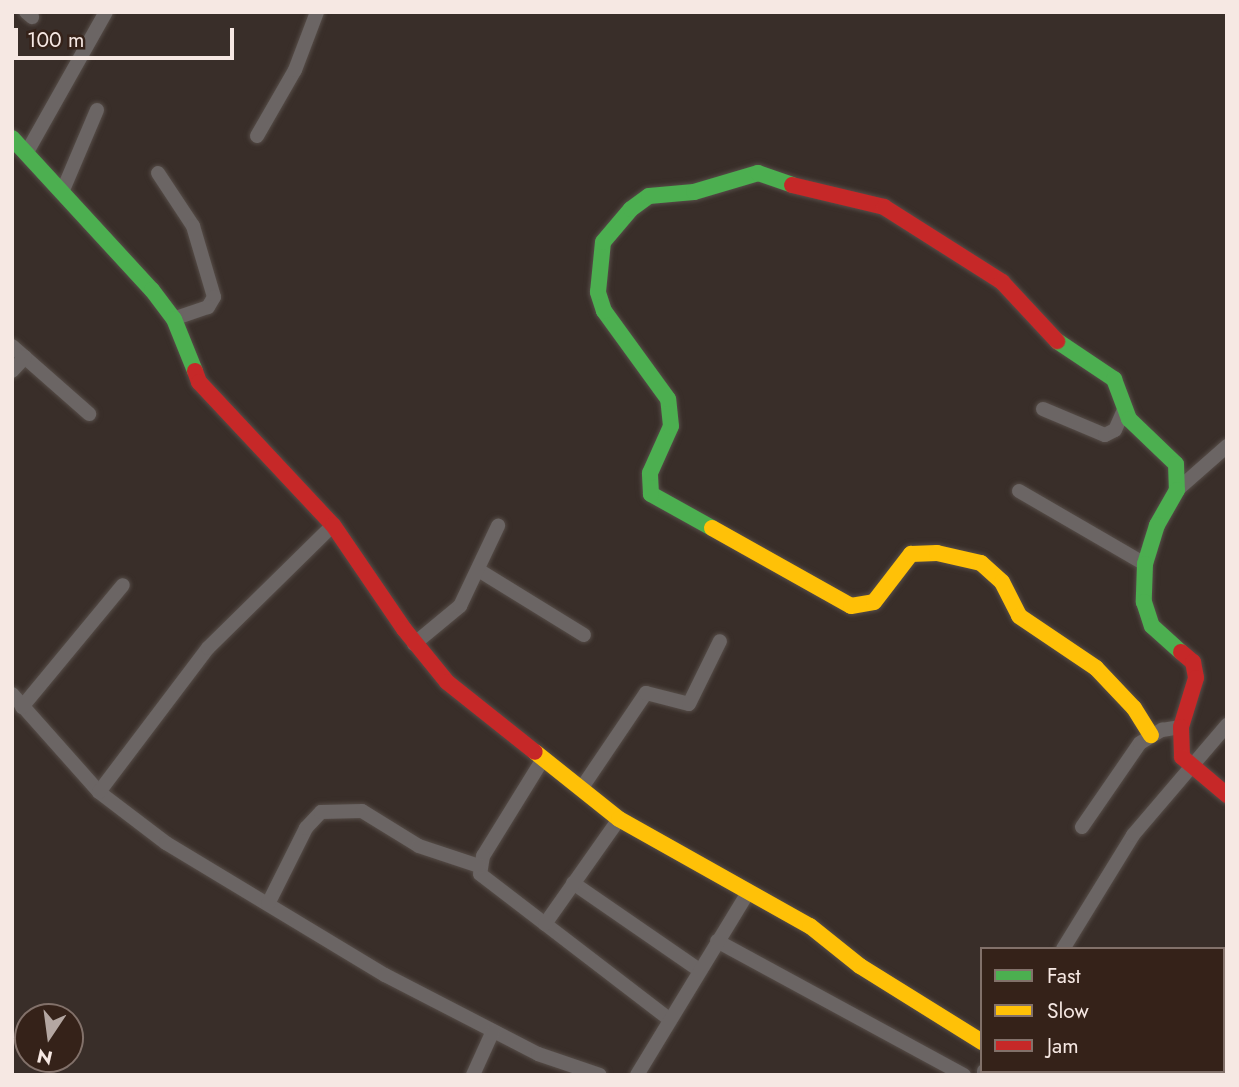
<!DOCTYPE html>
<style>
body{margin:0}
#map{position:relative;width:1239px;height:1087px;overflow:hidden;background:#392e29;font-family:Jost,sans-serif}
div>[style]{position:absolute}
.roads{filter:drop-shadow(0 0 2px #564d48) drop-shadow(0 0 2px #564d48)}
.street>*{height:14px;margin:-7px;padding:0 7px;transform-origin:7px;border-radius:7px;background:#6b6564}
.fast>*{height:16px;margin:-8px;padding:0 8px;transform-origin:8px;border-radius:8px;background:#4caf50}
.slow>*{height:16px;margin:-8px;padding:0 8px;transform-origin:8px;border-radius:8px;background:#ffc107}
.jam>*{height:16px;margin:-8px;padding:0 8px;transform-origin:8px;border-radius:8px;background:#c62828}
span{translate:-50% -50%;white-space:nowrap;text-align:center;line-height:1.15;-webkit-text-stroke:7px #352219;paint-order:stroke}
.frame{position:absolute;inset:0;border:14px solid #f6e8e3;pointer-events:none}
.legend{position:absolute;left:980px;top:947px;width:245px;height:126px;box-sizing:border-box;background:#352219;border:2px solid #82716a;margin:0;padding:9px 12px;list-style:none;font-size:21px;color:#f6e8e3}
.legend li{display:flex;align-items:center;gap:14px;height:35px}
.legend b{width:35px;border:2px solid #82716a}
.north{position:absolute;left:14px;top:1003px;width:70px;height:70px;box-sizing:border-box;background:#352219;border:2px solid #82716a;border-radius:50%;rotate:193deg;font-size:19px;font-weight:700;line-height:28px;text-align:center;color:#f6e8e3}
.north::after{content:'';display:block;margin:auto;width:24px;height:32px;background:#b4a7a2;clip-path:polygon(50% 0,100% 100%,50% 72%,0 100%)}
.scale{position:absolute;left:14px;top:28px;width:220px;height:32px;box-sizing:border-box;border:4px solid #f6e8e3;border-top:0;padding-left:9px;font-size:21px;line-height:24px;white-space:nowrap;color:#f6e8e3;-webkit-text-stroke:5px #352219;paint-order:stroke}
</style>
<div id="map">
<div class="roads">
<div class="street">
<div style="left:26px;top:12px;width:8px;rotate:40deg"></div>
<div style="left:257px;top:136px;width:76px;rotate:-60.1deg"></div>
<div style="left:295px;top:70px;width:62px;rotate:-69.2deg"></div>
<div style="left:27px;top:152px;width:161px;rotate:-60.6deg"></div>
<div style="left:158px;top:173px;width:64px;rotate:56.6deg"></div>
<div style="left:193px;top:226px;width:74px;rotate:73.5deg"></div>
<div style="left:214px;top:297px;width:12px;rotate:121deg"></div>
<div style="left:208px;top:307px;width:36px;rotate:161deg"></div>
<div style="left:63px;top:190px;width:87px;rotate:-67deg"></div>
<div style="left:12px;top:346px;width:103px;rotate:41.4deg"></div>
<div style="left:12px;top:371px;width:19px;rotate:-47deg"></div>
<div style="left:1043px;top:409px;width:67px;rotate:22.8deg"></div>
<div style="left:1105px;top:435px;width:11px;rotate:-27deg"></div>
<div style="left:1115px;top:430px;width:24px;rotate:-66deg"></div>
<div style="left:1177px;top:490px;width:67px;rotate:-41.3deg"></div>
<div style="left:1019px;top:491px;width:146px;rotate:30.1deg"></div>
<div style="left:480px;top:571px;width:122px;rotate:31.6deg"></div>
<div style="left:414px;top:644px;width:60px;rotate:-39.6deg"></div>
<div style="left:460px;top:606px;width:89px;rotate:-64.6deg"></div>
<div style="left:12px;top:694px;width:131px;rotate:48.4deg"></div>
<div style="left:99px;top:792px;width:84px;rotate:37.3deg"></div>
<div style="left:166px;top:843px;width:256px;rotate:31.1deg"></div>
<div style="left:385px;top:975px;width:172px;rotate:27.3deg"></div>
<div style="left:538px;top:1054px;width:65px;rotate:18.7deg"></div>
<div style="left:22px;top:707px;width:158px;rotate:-50.4deg"></div>
<div style="left:543px;top:759px;width:114px;rotate:121.7deg"></div>
<div style="left:483px;top:856px;width:18px;rotate:99deg"></div>
<div style="left:480px;top:874px;width:237px;rotate:37.5deg"></div>
<div style="left:581px;top:789px;width:116px;rotate:-55.9deg"></div>
<div style="left:646px;top:693px;width:44px;rotate:14.3deg"></div>
<div style="left:689px;top:704px;width:70px;rotate:-63.8deg"></div>
<div style="left:99px;top:792px;width:181px;rotate:-52.9deg"></div>
<div style="left:208px;top:648px;width:175px;rotate:-44.5deg"></div>
<div style="left:1082px;top:827px;width:102px;rotate:-55.4deg"></div>
<div style="left:1140px;top:743px;width:26px;rotate:-31deg"></div>
<div style="left:1162px;top:730px;width:19px;rotate:-9deg"></div>
<div style="left:573px;top:883px;width:153px;rotate:34.6deg"></div>
<div style="left:268px;top:904px;width:85px;rotate:-63.4deg"></div>
<div style="left:306px;top:828px;width:22px;rotate:-47deg"></div>
<div style="left:321px;top:812px;width:41px;rotate:-1.4deg"></div>
<div style="left:362px;top:811px;width:67px;rotate:31.6deg"></div>
<div style="left:419px;top:846px;width:63px;rotate:18.4deg"></div>
<div style="left:545px;top:924px;width:128px;rotate:-54.8deg"></div>
<div style="left:717px;top:941px;width:281px;rotate:28.5deg"></div>
<div style="left:1063px;top:949px;width:134px;rotate:-58.4deg"></div>
<div style="left:1133px;top:835px;width:145px;rotate:-49.5deg"></div>
<div style="left:473px;top:1075px;width:48px;rotate:-65.6deg"></div>
<div style="left:637px;top:1075px;width:215px;rotate:-58.7deg"></div>
<div style="left:984px;top:1075px;width:4px;rotate:-90deg"></div>
</div>
<div class="fast">
<div style="left:12px;top:138px;width:207px;rotate:47.4deg"></div>
<div style="left:152px;top:290px;width:36px;rotate:53deg"></div>
<div style="left:174px;top:319px;width:56px;rotate:68deg"></div>
<div style="left:1057px;top:341px;width:69px;rotate:33.7deg"></div>
<div style="left:1114px;top:379px;width:43px;rotate:69.4deg"></div>
<div style="left:1129px;top:419px;width:65px;rotate:43.8deg"></div>
<div style="left:1176px;top:464px;width:26px;rotate:88deg"></div>
<div style="left:1177px;top:490px;width:40px;rotate:119.7deg"></div>
<div style="left:1157px;top:525px;width:41px;rotate:107.1deg"></div>
<div style="left:1145px;top:564px;width:38px;rotate:92deg"></div>
<div style="left:1144px;top:602px;width:25px;rotate:72deg"></div>
<div style="left:1152px;top:626px;width:39px;rotate:42deg"></div>
<div style="left:712px;top:528px;width:70px;rotate:-150.9deg"></div>
<div style="left:651px;top:494px;width:21px;rotate:-93deg"></div>
<div style="left:650px;top:473px;width:51px;rotate:-65.9deg"></div>
<div style="left:671px;top:426px;width:27px;rotate:-96deg"></div>
<div style="left:668px;top:399px;width:109px;rotate:-126deg"></div>
<div style="left:604px;top:311px;width:20px;rotate:-108deg"></div>
<div style="left:598px;top:292px;width:50px;rotate:-84.3deg"></div>
<div style="left:603px;top:242px;width:43px;rotate:-49.7deg"></div>
<div style="left:631px;top:209px;width:22px;rotate:-36deg"></div>
<div style="left:649px;top:196px;width:45px;rotate:-5.1deg"></div>
<div style="left:694px;top:192px;width:67px;rotate:-16.5deg"></div>
<div style="left:758px;top:173px;width:36px;rotate:19deg"></div>
</div>
<div class="slow">
<div style="left:712px;top:528px;width:159px;rotate:29.3deg"></div>
<div style="left:851px;top:606px;width:23px;rotate:-10deg"></div>
<div style="left:874px;top:602px;width:61px;rotate:-52.4deg"></div>
<div style="left:911px;top:554px;width:26px;rotate:-2deg"></div>
<div style="left:937px;top:553px;width:45px;rotate:12.8deg"></div>
<div style="left:981px;top:563px;width:28px;rotate:42deg"></div>
<div style="left:1002px;top:582px;width:38px;rotate:63deg"></div>
<div style="left:1019px;top:616px;width:93px;rotate:34deg"></div>
<div style="left:1096px;top:668px;width:55px;rotate:46.5deg"></div>
<div style="left:1134px;top:708px;width:32px;rotate:58deg"></div>
<div style="left:535px;top:752px;width:107px;rotate:38.6deg"></div>
<div style="left:619px;top:819px;width:219px;rotate:29.3deg"></div>
<div style="left:810px;top:926px;width:64px;rotate:38.7deg"></div>
<div style="left:860px;top:966px;width:144px;rotate:31.9deg"></div>
</div>
<div class="jam">
<div style="left:792px;top:185px;width:95px;rotate:13.4deg"></div>
<div style="left:884px;top:207px;width:140px;rotate:32.4deg"></div>
<div style="left:1002px;top:282px;width:81px;rotate:47deg"></div>
<div style="left:195px;top:371px;width:12px;rotate:70deg"></div>
<div style="left:199px;top:382px;width:196px;rotate:46.9deg"></div>
<div style="left:333px;top:525px;width:126px;rotate:55.7deg"></div>
<div style="left:404px;top:629px;width:68px;rotate:50.9deg"></div>
<div style="left:447px;top:682px;width:112px;rotate:38.5deg"></div>
<div style="left:1181px;top:652px;width:16px;rotate:40deg"></div>
<div style="left:1193px;top:662px;width:16px;rotate:79deg"></div>
<div style="left:1196px;top:678px;width:51px;rotate:107deg"></div>
<div style="left:1181px;top:727px;width:30px;rotate:88deg"></div>
<div style="left:1182px;top:757px;width:59px;rotate:40.2deg"></div>
</div>
</div>
<div class="frame"></div>
<ul class="legend">
<li><b style="height:9px;background:#4caf50"></b>Fast</li>
<li><b style="height:9px;background:#ffc107"></b>Slow</li>
<li><b style="height:9px;background:#c62828"></b>Jam</li>
</ul>
<div class="north">N</div>
<div class="scale">100 m</div>
</div>
